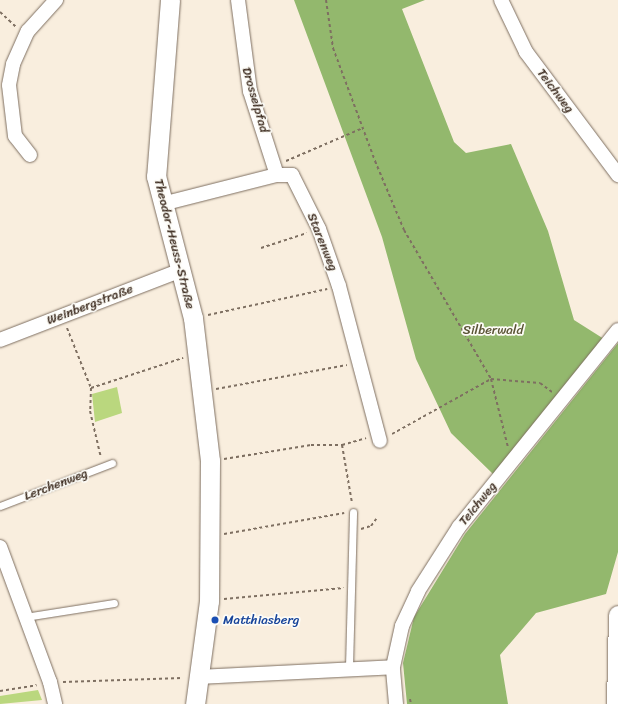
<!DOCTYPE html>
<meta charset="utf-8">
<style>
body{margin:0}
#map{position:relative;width:618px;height:704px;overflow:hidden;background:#f9eede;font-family:Sriracha,sans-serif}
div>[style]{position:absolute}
.green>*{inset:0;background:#bad77e}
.forest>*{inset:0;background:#93b86d}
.path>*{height:2px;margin-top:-1px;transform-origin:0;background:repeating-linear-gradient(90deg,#7e6f61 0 3px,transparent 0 6px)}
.roads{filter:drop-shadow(0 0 1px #7e6f61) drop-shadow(0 0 1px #7e6f61)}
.lane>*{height:7px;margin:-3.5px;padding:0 3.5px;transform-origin:3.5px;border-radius:3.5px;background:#fff}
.street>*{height:14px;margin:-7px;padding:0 7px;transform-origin:7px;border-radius:7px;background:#fff}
.secondary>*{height:19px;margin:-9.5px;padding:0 9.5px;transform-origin:9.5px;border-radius:9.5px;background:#fff}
.dots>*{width:11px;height:11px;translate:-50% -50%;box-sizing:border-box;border:2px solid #fdfcf7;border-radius:50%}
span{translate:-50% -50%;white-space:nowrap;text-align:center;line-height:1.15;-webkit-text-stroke:3.5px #fdfcf7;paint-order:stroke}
.street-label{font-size:13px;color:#3b2a1e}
.park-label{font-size:13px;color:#5b5536}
.transit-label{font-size:13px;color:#164399}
.left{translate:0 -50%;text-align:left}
</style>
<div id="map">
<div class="green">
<div style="clip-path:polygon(117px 387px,122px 413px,95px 422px,92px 394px)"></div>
<div style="clip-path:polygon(38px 690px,42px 700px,0 704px,0 696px)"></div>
</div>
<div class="forest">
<div style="clip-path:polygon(294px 0,425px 0,402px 9px,454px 142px,466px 153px,511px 144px,548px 231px,574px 320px,604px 339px,493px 474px,451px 433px,416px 359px,382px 237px)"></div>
<div style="clip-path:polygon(618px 343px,618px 552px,606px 594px,536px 613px,500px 655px,508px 704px,407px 704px,403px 663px,414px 617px,465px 534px)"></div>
</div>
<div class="path">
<div style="left:326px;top:0;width:49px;rotate:81.7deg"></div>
<div style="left:333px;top:48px;width:121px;rotate:69.6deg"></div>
<div style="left:375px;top:161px;width:75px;rotate:67.2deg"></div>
<div style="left:404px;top:230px;width:173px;rotate:59.7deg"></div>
<div style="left:491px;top:379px;width:70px;rotate:76deg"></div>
<div style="left:0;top:12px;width:22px;rotate:43deg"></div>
<div style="left:286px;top:161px;width:84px;rotate:-23.2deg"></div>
<div style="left:261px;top:248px;width:48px;rotate:-18.1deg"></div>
<div style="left:208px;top:315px;width:122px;rotate:-12.3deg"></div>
<div style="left:67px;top:328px;width:65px;rotate:68.2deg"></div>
<div style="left:91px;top:388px;width:23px;rotate:92deg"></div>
<div style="left:90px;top:411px;width:48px;rotate:76.8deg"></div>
<div style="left:91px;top:388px;width:97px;rotate:-18.1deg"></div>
<div style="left:216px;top:389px;width:133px;rotate:-10.4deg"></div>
<div style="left:392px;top:434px;width:113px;rotate:-29.1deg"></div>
<div style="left:491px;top:379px;width:49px;rotate:4.7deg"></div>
<div style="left:540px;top:383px;width:15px;rotate:37deg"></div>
<div style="left:342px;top:445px;width:59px;rotate:80.2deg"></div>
<div style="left:224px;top:459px;width:88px;rotate:-9.1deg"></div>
<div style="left:311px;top:445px;width:31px"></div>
<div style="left:342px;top:445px;width:25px;rotate:-16deg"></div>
<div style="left:361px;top:529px;width:10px;rotate:-17deg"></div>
<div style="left:371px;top:526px;width:9px;rotate:-54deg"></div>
<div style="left:224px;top:534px;width:122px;rotate:-9.9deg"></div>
<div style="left:224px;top:599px;width:120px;rotate:-5.3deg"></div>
<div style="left:63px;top:682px;width:119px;rotate:-1.9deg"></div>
<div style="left:0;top:691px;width:37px;rotate:-9deg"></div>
<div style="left:410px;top:699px;width:5px;rotate:79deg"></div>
</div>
<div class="roads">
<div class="lane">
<div style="left:0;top:506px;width:120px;rotate:-21deg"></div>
<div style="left:25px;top:617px;width:90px;rotate:-8.9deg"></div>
<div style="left:349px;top:667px;width:155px;rotate:-88.5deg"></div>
</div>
<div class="street">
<div style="left:238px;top:0;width:92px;rotate:82.5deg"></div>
<div style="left:250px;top:91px;width:88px;rotate:72.2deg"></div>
<div style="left:501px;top:0;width:58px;rotate:64.3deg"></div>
<div style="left:526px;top:52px;width:154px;rotate:53.2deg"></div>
<div style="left:30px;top:155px;width:24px;rotate:-128deg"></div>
<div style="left:15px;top:136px;width:51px;rotate:-96.7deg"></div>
<div style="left:9px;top:85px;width:21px;rotate:-79deg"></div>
<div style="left:13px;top:64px;width:36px;rotate:-66deg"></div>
<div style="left:28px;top:31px;width:42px;rotate:-47.9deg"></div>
<div style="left:162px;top:204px;width:119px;rotate:-14.2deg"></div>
<div style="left:277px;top:175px;width:15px"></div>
<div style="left:292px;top:175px;width:60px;rotate:63.4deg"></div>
<div style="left:319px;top:229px;width:60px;rotate:70.7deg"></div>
<div style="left:339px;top:286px;width:160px;rotate:75.2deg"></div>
<div style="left:0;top:340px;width:192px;rotate:-21.1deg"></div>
<div style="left:0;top:547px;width:144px;rotate:69.7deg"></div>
<div style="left:50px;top:682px;width:23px;rotate:77deg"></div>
<div style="left:198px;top:677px;width:195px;rotate:-2.9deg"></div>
<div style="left:396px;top:704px;width:37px;rotate:-95deg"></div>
<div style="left:393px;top:667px;width:42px;rotate:-77.6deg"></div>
<div style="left:402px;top:626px;width:38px;rotate:-65deg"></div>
<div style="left:418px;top:591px;width:76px;rotate:-57.4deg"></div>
<div style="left:459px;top:527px;width:253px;rotate:-51.1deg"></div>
</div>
<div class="secondary">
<div style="left:170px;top:0;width:177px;rotate:94.5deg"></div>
<div style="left:156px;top:176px;width:147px;rotate:75.4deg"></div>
<div style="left:193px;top:318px;width:144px;rotate:83.2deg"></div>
<div style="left:210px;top:461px;width:140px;rotate:90.4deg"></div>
<div style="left:209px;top:601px;width:104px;rotate:97.7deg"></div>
<div style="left:616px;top:704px;width:89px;rotate:-88.7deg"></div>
</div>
</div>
<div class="dots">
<div style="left:215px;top:620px;background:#1a4fb4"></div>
</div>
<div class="street-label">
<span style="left:555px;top:91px;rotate:53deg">Teichweg</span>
<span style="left:255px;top:100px;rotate:74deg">Drosselpfad</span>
<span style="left:322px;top:242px;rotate:68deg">Starenweg</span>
<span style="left:174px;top:244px;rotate:76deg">Theodor-Heuss-Straße</span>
<span style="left:90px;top:305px;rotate:-21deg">Weinbergstraße</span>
<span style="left:56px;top:485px;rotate:-21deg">Lerchenweg</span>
<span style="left:478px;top:504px;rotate:-51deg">Teichweg</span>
</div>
<div class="park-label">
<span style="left:493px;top:330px">Silberwald</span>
</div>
<div class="transit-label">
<span class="left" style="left:223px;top:620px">Matthiasberg</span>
</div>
</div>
